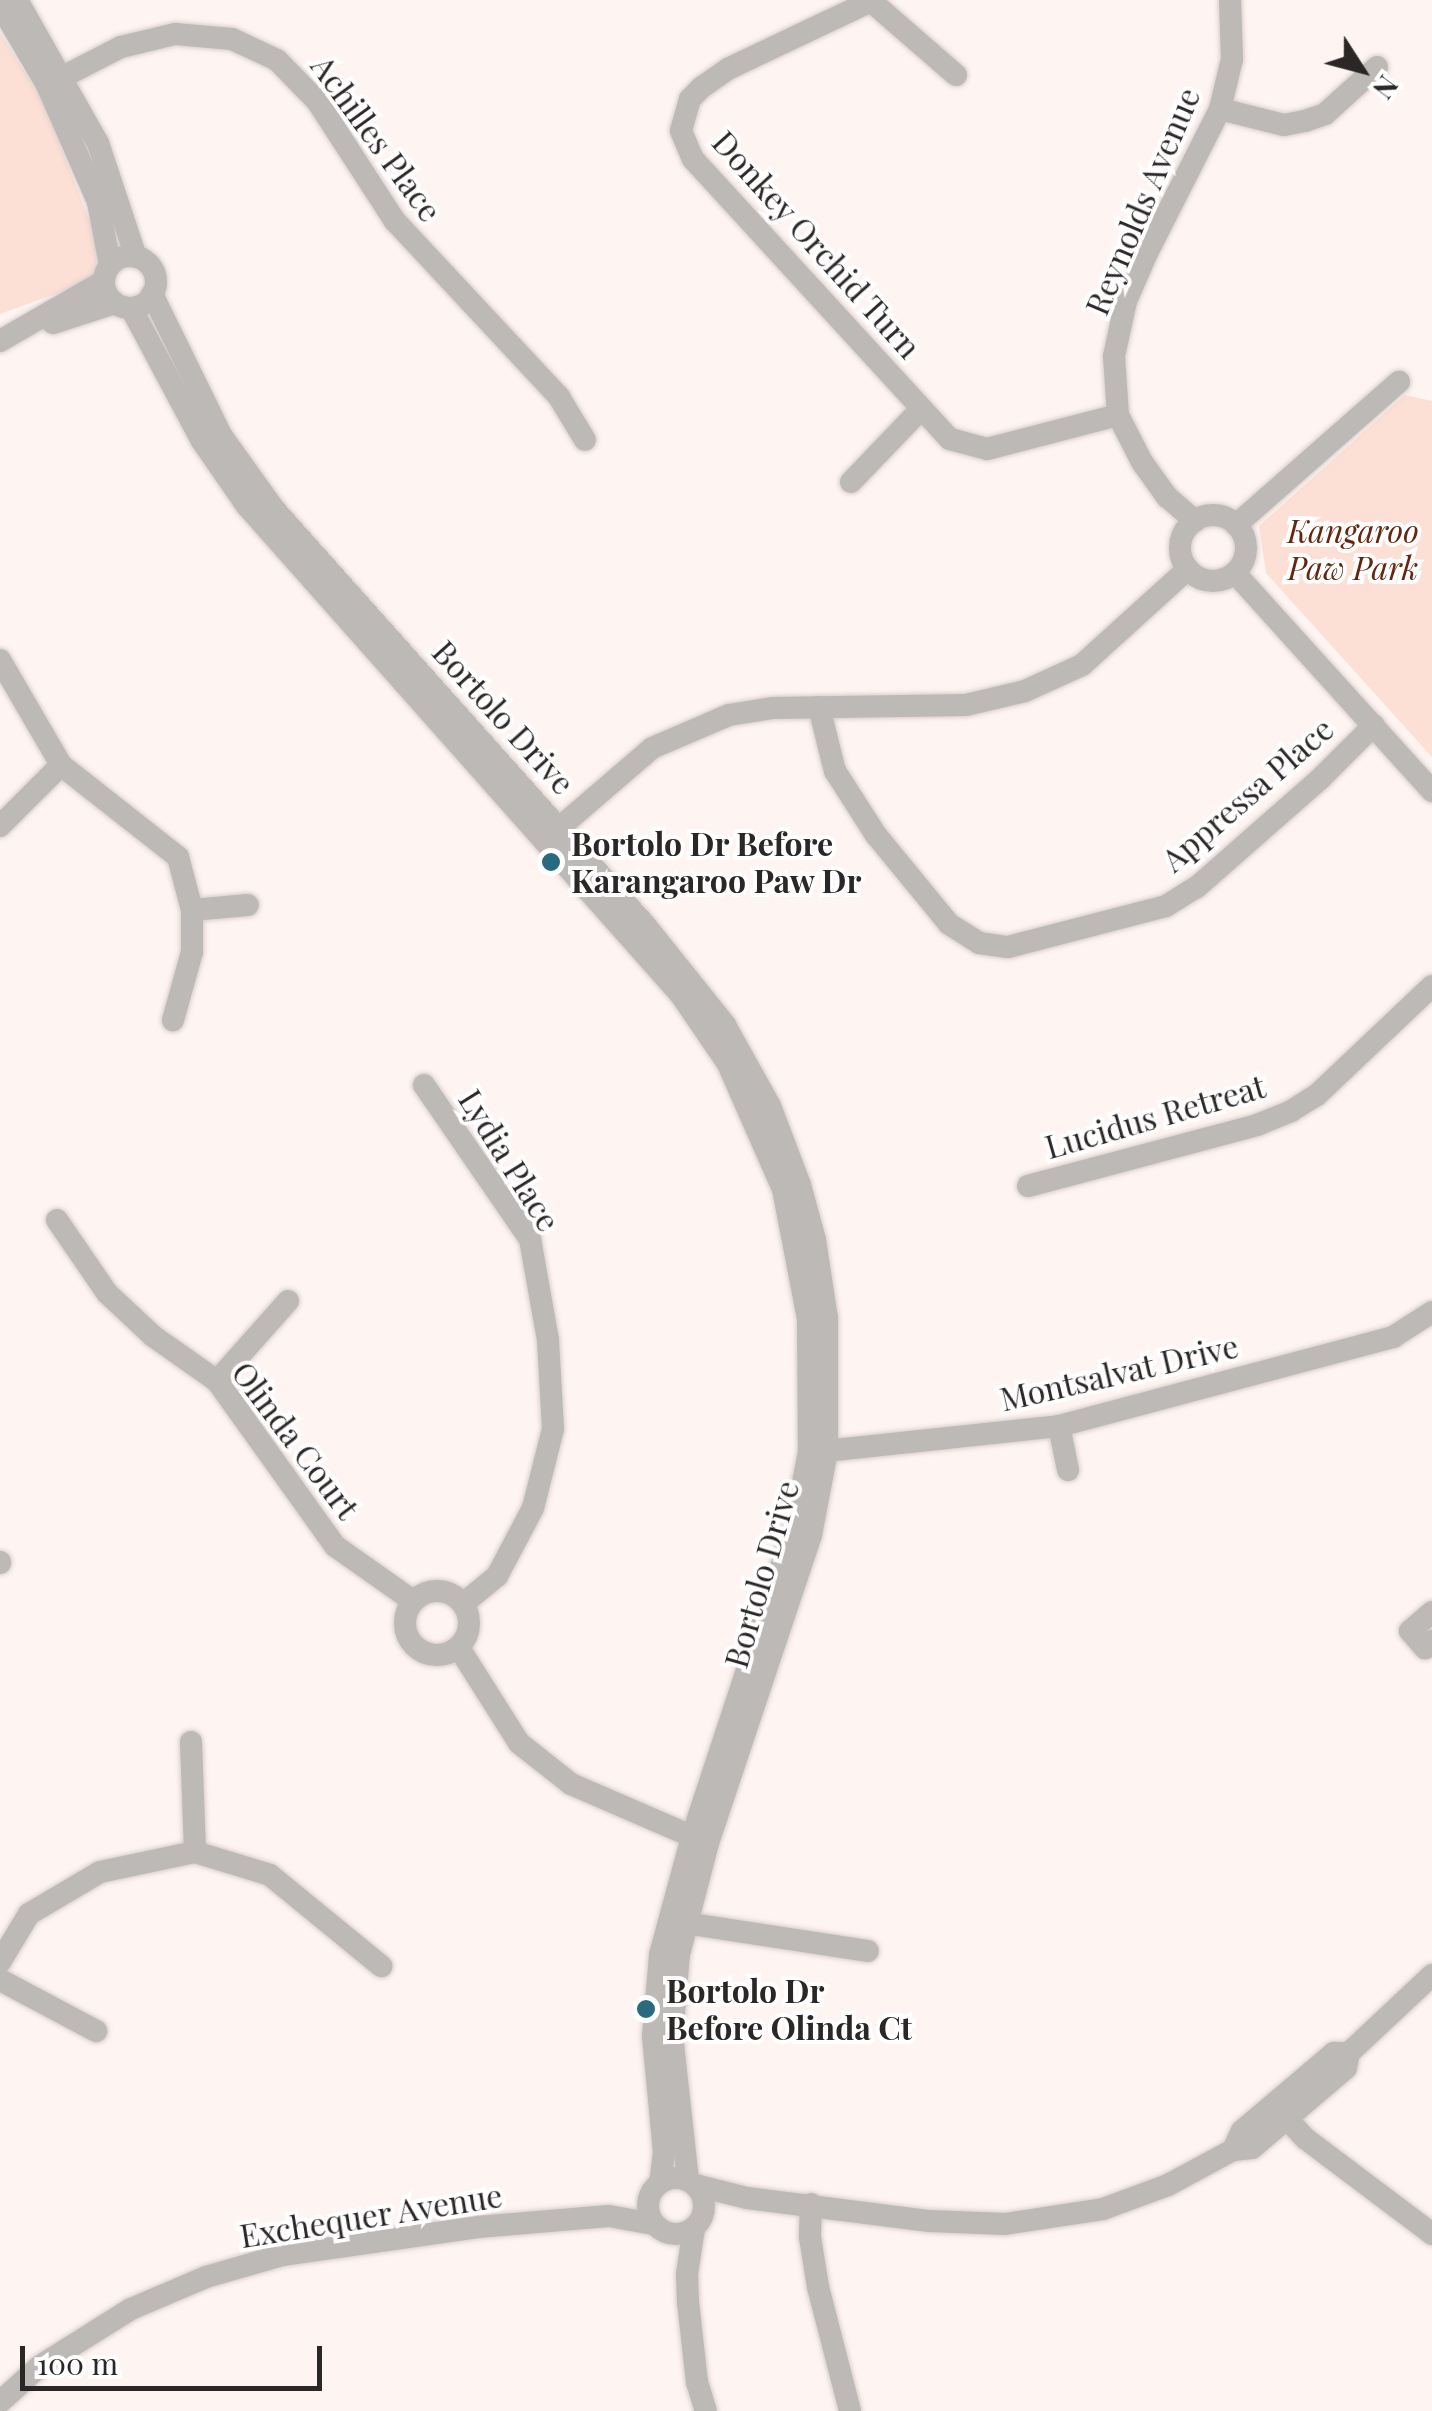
<!DOCTYPE html>
<style>
body{margin:0}
#map{position:relative;width:1432px;height:2411px;overflow:hidden;background:#fef4f1;font-family:"Playfair Display",serif}
div>[style]{position:absolute}
.green>*{inset:0;background:#fcdfd5}
.roads{filter:drop-shadow(0 0 2px #d8cfcc) drop-shadow(0 0 2px #d8cfcc)}
.minor>*{height:22px;margin:-11px;padding:0 11px;transform-origin:11px;border-radius:11px;background:#bdb9b7}
.minor>.ring{margin:-11px;padding:0;box-sizing:content-box;background:none;border:22px solid #bdb9b7;border-radius:50%}
.dots>*{width:28px;height:28px;translate:-50% -50%;box-sizing:border-box;border:5px solid #fff;border-radius:50%}
span{translate:-50% -50%;white-space:nowrap;text-align:center;line-height:1.15;-webkit-text-stroke:8px #fff;paint-order:stroke}
.street-label{font-size:32px;color:#2b2726}
.park-label{font-size:32px;color:#64260f;font-style:italic}
.poi-label{font-size:32px;color:#2b2726;font-weight:700}
.left{translate:0 -50%;text-align:left}
.north{position:absolute;left:1312px;top:20px;width:100px;height:100px;-webkit-text-stroke:8px #fff;paint-order:stroke;rotate:126deg;font-size:28px;font-weight:700;line-height:40px;text-align:center;color:#2b2726}
.north::after{content:'';display:block;margin:auto;width:35px;height:45px;background:#2b2726;clip-path:polygon(50% 0,100% 100%,50% 72%,0 100%)}
.scale{position:absolute;left:20px;top:2346px;width:302px;height:45px;box-sizing:border-box;border:5px solid #2b2726;border-top:0;padding-left:12px;font-size:30px;line-height:35px;white-space:nowrap;color:#2b2726;-webkit-text-stroke:8px #fff;paint-order:stroke}
</style>
<div id="map">
<div class="green">
<div style="clip-path:polygon(0 33px,43px 101px,110px 274px,0 314px)"></div>
<div style="clip-path:polygon(1405px 395px,1432px 401px,1432px 757px,1266px 573px,1259px 526px)"></div>
</div>
<div class="roads">
<div class="minor">
<div style="left:17px;top:0;width:164px;rotate:60.5deg"></div>
<div style="left:98px;top:143px;width:120px;rotate:71.6deg"></div>
<div style="left:0;top:5px;width:93px;rotate:59.6deg"></div>
<div style="left:47px;top:85px;width:128px;rotate:66.4deg"></div>
<div style="left:98px;top:202px;width:64px;rotate:79.2deg"></div>
<div style="left:956px;top:75px;width:113px;rotate:-139deg"></div>
<div style="left:871px;top:1px;width:158px;rotate:154.6deg"></div>
<div style="left:728px;top:69px;width:32px;rotate:145deg"></div>
<div style="left:702px;top:87px;width:17px;rotate:135deg"></div>
<div style="left:690px;top:99px;width:33px;rotate:106deg"></div>
<div style="left:681px;top:131px;width:30px;rotate:67deg"></div>
<div style="left:693px;top:159px;width:380px;rotate:47.5deg"></div>
<div style="left:950px;top:439px;width:38px;rotate:15deg"></div>
<div style="left:987px;top:449px;width:135px;rotate:-14.5deg"></div>
<div style="left:47px;top:85px;width:83px;rotate:-27.2deg"></div>
<div style="left:121px;top:47px;width:56px;rotate:-13.5deg"></div>
<div style="left:175px;top:34px;width:57px;rotate:5deg"></div>
<div style="left:232px;top:39px;width:50px;rotate:25deg"></div>
<div style="left:277px;top:60px;width:57px;rotate:45.7deg"></div>
<div style="left:317px;top:101px;width:143px;rotate:57deg"></div>
<div style="left:395px;top:221px;width:241px;rotate:47deg"></div>
<div style="left:559px;top:397px;width:50px;rotate:58.8deg"></div>
<div style="left:1220px;top:109px;width:66px;rotate:14deg"></div>
<div style="left:1284px;top:125px;width:21px;rotate:-11deg"></div>
<div style="left:1305px;top:121px;width:21px;rotate:-19deg"></div>
<div style="left:1325px;top:114px;width:70px;rotate:-42.1deg"></div>
<div class="ring" style="left:104px;top:256px;width:30px;height:30px"></div>
<div style="left:152px;top:294px;width:157px;rotate:63.9deg"></div>
<div style="left:221px;top:435px;width:91px;rotate:54.4deg"></div>
<div style="left:274px;top:509px;width:557px;rotate:48.27deg"></div>
<div style="left:645px;top:925px;width:128px;rotate:51.3deg"></div>
<div style="left:725px;top:1025px;width:93px;rotate:60.9deg"></div>
<div style="left:770px;top:1106px;width:85px;rotate:69.2deg"></div>
<div style="left:800px;top:1185px;width:57px;rotate:74.7deg"></div>
<div style="left:815px;top:1240px;width:79px;rotate:81.3deg"></div>
<div style="left:827px;top:1318px;width:133px;rotate:90deg"></div>
<div style="left:827px;top:1451px;width:86px;rotate:100.8deg"></div>
<div style="left:811px;top:1535px;width:325px;rotate:108.5deg"></div>
<div style="left:708px;top:1843px;width:115px;rotate:104.6deg"></div>
<div style="left:679px;top:1954px;width:81px;rotate:94.9deg"></div>
<div style="left:672px;top:2035px;width:146px;rotate:83.7deg"></div>
<div style="left:131px;top:308px;width:151px;rotate:61.9deg"></div>
<div style="left:202px;top:441px;width:79px;rotate:55.3deg"></div>
<div style="left:247px;top:506px;width:654px;rotate:48.41deg"></div>
<div style="left:681px;top:995px;width:83px;rotate:55.7deg"></div>
<div style="left:728px;top:1064px;width:137px;rotate:66.3deg"></div>
<div style="left:783px;top:1189px;width:132px;rotate:79.1deg"></div>
<div style="left:808px;top:1319px;width:133px;rotate:89.6deg"></div>
<div style="left:809px;top:1452px;width:77px;rotate:101.2deg"></div>
<div style="left:794px;top:1528px;width:325px;rotate:108.3deg"></div>
<div style="left:692px;top:1837px;width:122px;rotate:105.2deg"></div>
<div style="left:660px;top:1955px;width:81px;rotate:94.9deg"></div>
<div style="left:653px;top:2036px;width:117px;rotate:84.6deg"></div>
<div style="left:664px;top:2152px;width:31px;rotate:97deg"></div>
<div style="left:53px;top:323px;width:65px;rotate:-17.9deg"></div>
<div style="left:0;top:341px;width:120px;rotate:-30deg"></div>
<div style="left:851px;top:482px;width:101px;rotate:-46.2deg"></div>
<div class="ring" style="left:1180px;top:515px;width:44px;height:44px"></div>
<div style="left:1195px;top:521px;width:37px;rotate:-139deg"></div>
<div style="left:1167px;top:497px;width:43px;rotate:-125.5deg"></div>
<div style="left:1142px;top:462px;width:53px;rotate:-117.1deg"></div>
<div style="left:1118px;top:415px;width:59px;rotate:-93.9deg"></div>
<div style="left:1114px;top:356px;width:56px;rotate:-77.7deg"></div>
<div style="left:1126px;top:301px;width:52px;rotate:-66.4deg"></div>
<div style="left:1147px;top:253px;width:161px;rotate:-63.1deg"></div>
<div style="left:1220px;top:109px;width:51px;rotate:-76.5deg"></div>
<div style="left:1232px;top:59px;width:59px;rotate:-91.9deg"></div>
<div style="left:1236px;top:525px;width:217px;rotate:-41.3deg"></div>
<div style="left:1235px;top:573px;width:294px;rotate:47.9deg"></div>
<div style="left:0;top:660px;width:121px;rotate:59.8deg"></div>
<div style="left:61px;top:765px;width:149px;rotate:38.2deg"></div>
<div style="left:178px;top:857px;width:55px;rotate:75.2deg"></div>
<div style="left:192px;top:910px;width:42px;rotate:90deg"></div>
<div style="left:192px;top:952px;width:71px;rotate:105.6deg"></div>
<div style="left:819px;top:707px;width:66px;rotate:76deg"></div>
<div style="left:835px;top:771px;width:76px;rotate:57.4deg"></div>
<div style="left:876px;top:835px;width:115px;rotate:50.6deg"></div>
<div style="left:949px;top:924px;width:36px;rotate:32deg"></div>
<div style="left:979px;top:943px;width:29px;rotate:8deg"></div>
<div style="left:1008px;top:947px;width:163px;rotate:-14.5deg"></div>
<div style="left:1166px;top:906px;width:36px;rotate:-32deg"></div>
<div style="left:1197px;top:887px;width:164px;rotate:-41.3deg"></div>
<div style="left:1320px;top:779px;width:76px;rotate:-45deg"></div>
<div style="left:0;top:826px;width:86px;rotate:-45deg"></div>
<div style="left:551px;top:835px;width:133px;rotate:-40.7deg"></div>
<div style="left:652px;top:748px;width:84px;rotate:-23.2deg"></div>
<div style="left:729px;top:715px;width:45px;rotate:-9deg"></div>
<div style="left:773px;top:708px;width:193px;rotate:-0.9deg"></div>
<div style="left:966px;top:705px;width:61px;rotate:-13.3deg"></div>
<div style="left:1025px;top:691px;width:63px;rotate:-24.5deg"></div>
<div style="left:1082px;top:665px;width:143px;rotate:-42.2deg"></div>
<div style="left:192px;top:910px;width:56px;rotate:-5.1deg"></div>
<div style="left:424px;top:1085px;width:187px;rotate:55.5deg"></div>
<div style="left:530px;top:1239px;width:103px;rotate:79.9deg"></div>
<div style="left:548px;top:1340px;width:89px;rotate:86.8deg"></div>
<div style="left:553px;top:1429px;width:81px;rotate:104.2deg"></div>
<div style="left:533px;top:1508px;width:77px;rotate:117.9deg"></div>
<div style="left:497px;top:1576px;width:43px;rotate:140.7deg"></div>
<div style="left:1028px;top:1186px;width:237px;rotate:-14.9deg"></div>
<div style="left:1257px;top:1125px;width:37px;rotate:-22deg"></div>
<div style="left:1291px;top:1111px;width:31px;rotate:-32deg"></div>
<div style="left:1317px;top:1095px;width:158px;rotate:-43.5deg"></div>
<div style="left:57px;top:1220px;width:88px;rotate:55.6deg"></div>
<div style="left:107px;top:1293px;width:63px;rotate:43.1deg"></div>
<div style="left:153px;top:1336px;width:78px;rotate:35.1deg"></div>
<div style="left:217px;top:1381px;width:203px;rotate:54.4deg"></div>
<div style="left:335px;top:1546px;width:95px;rotate:35.2deg"></div>
<div style="left:217px;top:1381px;width:107px;rotate:-48.4deg"></div>
<div style="left:1059px;top:1426px;width:45px;rotate:78.4deg"></div>
<div style="left:816px;top:1452px;width:244px;rotate:-6.1deg"></div>
<div style="left:1059px;top:1426px;width:346px;rotate:-14.9deg"></div>
<div style="left:1393px;top:1337px;width:46px;rotate:-32.7deg"></div>
<div style="left:0;top:1562px;width:1px;rotate:90deg"></div>
<div class="ring" style="left:405px;top:1591px;width:42px;height:42px"></div>
<div style="left:1432px;top:1612px;width:29px;rotate:139deg"></div>
<div style="left:1410px;top:1631px;width:23px;rotate:49deg"></div>
<div style="left:1425px;top:1648px;width:10px;rotate:-45deg"></div>
<div style="left:459px;top:1648px;width:112px;rotate:57.7deg"></div>
<div style="left:519px;top:1743px;width:66px;rotate:38.3deg"></div>
<div style="left:571px;top:1784px;width:146px;rotate:23.4deg"></div>
<div style="left:191px;top:1742px;width:110px;rotate:87.9deg"></div>
<div style="left:672px;top:1921px;width:198px;rotate:8.7deg"></div>
<div style="left:0;top:1962px;width:56px;rotate:-58.9deg"></div>
<div style="left:29px;top:1914px;width:82px;rotate:-30.6deg"></div>
<div style="left:100px;top:1872px;width:97px;rotate:-11.9deg"></div>
<div style="left:195px;top:1852px;width:78px;rotate:17deg"></div>
<div style="left:270px;top:1875px;width:144px;rotate:39.3deg"></div>
<div style="left:0;top:1980px;width:109px;rotate:28deg"></div>
<div style="left:1288px;top:2120px;width:26px;rotate:47deg"></div>
<div style="left:1306px;top:2139px;width:158px;rotate:37deg"></div>
<div style="left:1233px;top:2150px;width:21px;rotate:-65deg"></div>
<div style="left:1242px;top:2131px;width:121px;rotate:-40.3deg"></div>
<div style="left:1334px;top:2053px;width:15px"></div>
<div class="ring" style="left:648px;top:2178px;width:34px;height:34px"></div>
<div style="left:695px;top:2185px;width:54px;rotate:14deg"></div>
<div style="left:747px;top:2198px;width:184px;rotate:7.2deg"></div>
<div style="left:930px;top:2221px;width:75px;rotate:2.3deg"></div>
<div style="left:1005px;top:2224px;width:99px;rotate:-8.7deg"></div>
<div style="left:1103px;top:2209px;width:69px;rotate:-20.3deg"></div>
<div style="left:1168px;top:2185px;width:74px;rotate:-28.3deg"></div>
<div style="left:1233px;top:2150px;width:19px;rotate:-6deg"></div>
<div style="left:1252px;top:2148px;width:123px;rotate:-40.4deg"></div>
<div style="left:1346px;top:2068px;width:15px;rotate:-79deg"></div>
<div style="left:1349px;top:2053px;width:114px;rotate:-43.2deg"></div>
<div style="left:811px;top:2204px;width:33px;rotate:92deg"></div>
<div style="left:810px;top:2237px;width:51px;rotate:80.9deg"></div>
<div style="left:818px;top:2287px;width:128px;rotate:75.5deg"></div>
<div style="left:694px;top:2228px;width:47px;rotate:98.7deg"></div>
<div style="left:687px;top:2274px;width:28px;rotate:88deg"></div>
<div style="left:688px;top:2302px;width:81px;rotate:83.6deg"></div>
<div style="left:697px;top:2382px;width:30px;rotate:73deg"></div>
<div style="left:0;top:2402px;width:54px;rotate:-42deg"></div>
<div style="left:40px;top:2366px;width:107px;rotate:-32.1deg"></div>
<div style="left:131px;top:2309px;width:82px;rotate:-23.1deg"></div>
<div style="left:206px;top:2277px;width:79px;rotate:-16.1deg"></div>
<div style="left:282px;top:2255px;width:198px;rotate:-8.1deg"></div>
<div style="left:478px;top:2227px;width:131px;rotate:-4.8deg"></div>
<div style="left:609px;top:2216px;width:46px;rotate:10.1deg"></div>
</div>
</div>
<div class="dots">
<div style="left:551px;top:862px;background:#296b7e"></div>
<div style="left:646px;top:2009px;background:#296b7e"></div>
</div>
<div class="street-label">
<span style="left:377px;top:138px;rotate:54deg">Achilles Place</span>
<span style="left:1142px;top:201px;rotate:-67deg">Reynolds Avenue</span>
<span style="left:817px;top:244px;rotate:48deg">Donkey Orchid Turn</span>
<span style="left:504px;top:717px;rotate:48deg">Bortolo Drive</span>
<span style="left:1247px;top:794px;rotate:-41deg">Appressa Place</span>
<span style="left:1155px;top:1116px;rotate:-16deg">Lucidus Retreat</span>
<span style="left:510px;top:1160px;rotate:58deg">Lydia Place</span>
<span style="left:1119px;top:1372px;rotate:-13deg">Montsalvat Drive</span>
<span style="left:296px;top:1440px;rotate:53deg">Olinda Court</span>
<span style="left:761px;top:1574px;rotate:-74deg">Bortolo Drive</span>
<span style="left:371px;top:2215px;rotate:-9deg">Exchequer Avenue</span>
</div>
<div class="park-label">
<span style="left:1353px;top:549px">Kangaroo<br>Paw Park</span>
</div>
<div class="poi-label">
<span class="left" style="left:571px;top:862px">Bortolo Dr Before<br>Karangaroo Paw Dr</span>
<span class="left" style="left:666px;top:2009px">Bortolo Dr<br>Before Olinda Ct</span>
</div>
<div class="north">N</div>
<div class="scale">100 m</div>
</div>
